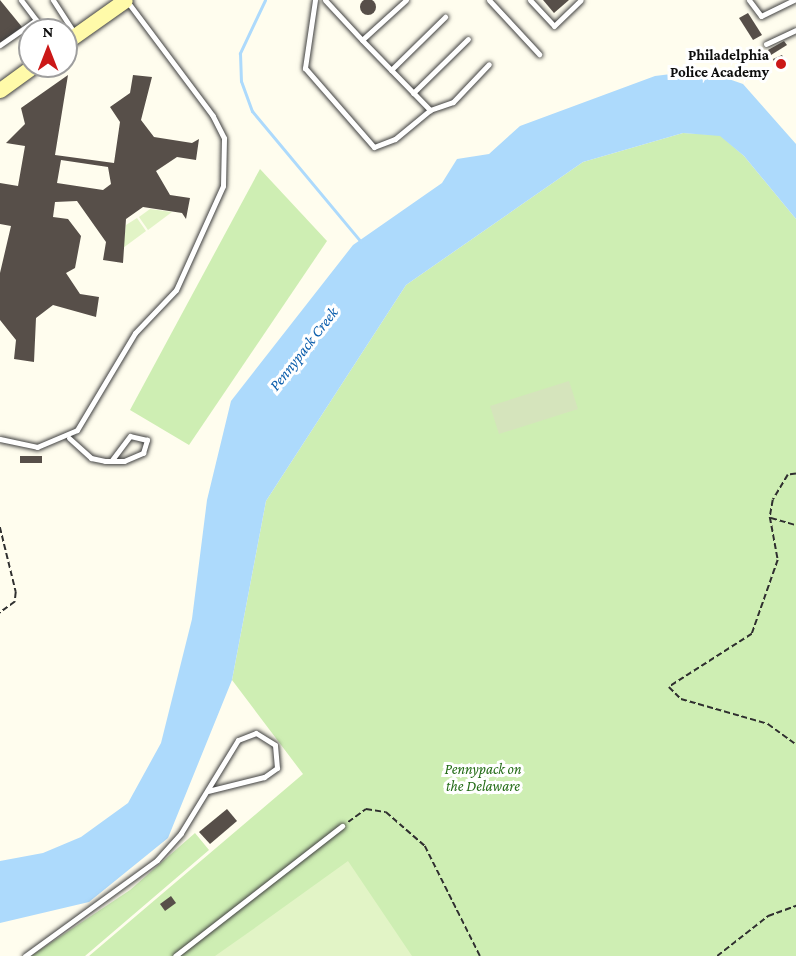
<!DOCTYPE html>
<style>
body{margin:0}
#map{position:relative;width:796px;height:956px;overflow:hidden;background:#fffdee;font-family:"Crimson Pro",serif}
div>[style]{position:absolute}
.green>*{inset:0;background:#ceeeb3}
.cemetery>*{inset:0;background:#d5e4bc}
.pitch>*{inset:0;background:#e2f4c6}
.water>*{inset:0;background:#addafc}
.stream>*{height:3px;margin:-1.5px;padding:0 1.5px;transform-origin:1.5px;border-radius:1.5px;background:#addafc}
.building>*{inset:0;background:#574f49}
.round{border-radius:50%}
.path>*{height:1.5px;margin-top:-0.75px;transform-origin:0;background:repeating-linear-gradient(90deg,#2f2f2f 0 6px,transparent 0 9px)}
.roads{filter:drop-shadow(0 0 2px #404040) drop-shadow(0 0 2px #404040)}
.service>*{height:5px;margin:-2.5px;padding:0 2.5px;transform-origin:2.5px;border-radius:2.5px;background:#fff}
.secondary>*{height:15px;margin:-7.5px;padding:0 7.5px;transform-origin:7.5px;border-radius:7.5px;background:#fffaa9}
.dots>*{width:16px;height:16px;translate:-50% -50%;box-sizing:border-box;border:3px solid #fff;border-radius:50%}
span{translate:-50% -50%;white-space:nowrap;text-align:center;line-height:1.15;-webkit-text-stroke:6px #fff;paint-order:stroke}
.poi-label{font-size:15px;color:#0d0d0d;font-weight:700}
.right{translate:-100% -50%;text-align:right}
.park-label{font-size:15px;color:#246c17;font-style:italic}
.water-label{font-size:16px;color:#0a5dac;font-style:italic}
.north{position:absolute;left:18px;top:18px;width:60px;height:60px;box-sizing:border-box;background:#fff;border:2px solid #9e9e9e;border-radius:50%;rotate:0deg;font-size:16px;font-weight:700;line-height:24px;text-align:center;color:#0d0d0d}
.north::after{content:'';display:block;margin:auto;width:21px;height:27px;background:#cb1817;clip-path:polygon(50% 0,100% 100%,50% 72%,0 100%)}
</style>
<div id="map">
<div class="green">
<div style="clip-path:polygon(683px 133px,720px 135px,744px 156px,796px 219px,796px 956px,89px 956px,303px 774px,232px 680px,266px 501px,406px 285px,583px 162px)"></div>
<div style="clip-path:polygon(260px 169px,327px 241px,189px 445px,130px 410px)"></div>
<div style="clip-path:polygon(195px 833px,209px 850px,85px 956px,31px 956px,130px 890px)"></div>
</div>
<div class="cemetery">
<div style="clip-path:polygon(569px 381px,578px 409px,499px 434px,490px 406px)"></div>
</div>
<div class="pitch">
<div style="clip-path:polygon(150px 209px,172px 212px,148px 230px,139px 217px)"></div>
<div style="clip-path:polygon(137px 218px,146px 231px,123px 248px,126px 225px)"></div>
<div style="clip-path:polygon(348px 861px,412px 956px,215px 956px,252px 930px)"></div>
</div>
<div class="water">
<div style="clip-path:polygon(703px 70px,743px 84px,796px 144px,796px 219px,744px 156px,720px 136px,683px 133px,583px 162px,406px 285px,266px 501px,232px 680px,168px 838px,89px 902px,0 923px,0 861px,43px 853px,81px 837px,128px 803px,161px 743px,192px 619px,207px 500px,231px 401px,353px 245px,442px 183px,457px 159px,489px 154px,520px 126px,655px 76px)"></div>
</div>
<div class="stream">
<div style="left:265px;top:0;width:59px;rotate:115.3deg"></div>
<div style="left:240px;top:53px;width:28px;rotate:88deg"></div>
<div style="left:241px;top:81px;width:32px;rotate:70deg"></div>
<div style="left:252px;top:111px;width:170px;rotate:50.2deg"></div>
</div>
<div class="building">
<div class="round" style="left:360px;top:-1px;width:16px;height:16px"></div>
<div style="clip-path:polygon(0 0,22px 27px,0 43px)"></div>
<div style="clip-path:polygon(543px 0,569px 0,554px 13px)"></div>
<div style="clip-path:polygon(748px 13px,762px 35px,753px 40px,739px 18px)"></div>
<div style="clip-path:polygon(784px 41px,787px 45px,771px 55px,768px 50px)"></div>
<div style="clip-path:polygon(782px 55px,786px 63px,776px 67px,773px 59px)"></div>
<div style="clip-path:polygon(evenodd,68px 75px,55px 155px,114px 163px,120px 122px,110px 107px,130px 93px,133px 75px,152px 77px,141px 120px,154px 137px,192px 143px,199px 139px,196px 160px,177px 157px,156px 171px,170px 195px,190px 198px,186px 219px,182px 213px,143px 207px,126px 219px,123px 263px,103px 260px,106px 242px,77px 201px,55px 202px,53px 217px,68px 219px,81px 236px,75px 268px,66px 273px,80px 294px,99px 297px,96px 317px,53px 305px,36px 318px,34px 362px,14px 359px,16px 340px,0 320px,0 273px,11px 226px,0 224px,0 183px,18px 186px,25px 146px,6px 143px,25px 124px,21px 108px,68px 75px,61px 160px,108px 167px,111px 184px,103px 190px,57px 183px,61px 160px)"></div>
<div style="clip-path:polygon(20px 456px,42px 456px,42px 463px,20px 463px)"></div>
<div style="clip-path:polygon(227px 809px,237px 821px,210px 844px,199px 832px)"></div>
<div style="clip-path:polygon(171px 896px,176px 903px,165px 911px,160px 904px)"></div>
</div>
<div class="path">
<div style="left:796px;top:474px;width:8px;rotate:173deg"></div>
<div style="left:788px;top:475px;width:29px;rotate:121deg"></div>
<div style="left:773px;top:500px;width:17px;rotate:100deg"></div>
<div style="left:770px;top:517px;width:44px;rotate:79.5deg"></div>
<div style="left:778px;top:560px;width:78px;rotate:109.4deg"></div>
<div style="left:752px;top:634px;width:98px;rotate:147.4deg"></div>
<div style="left:669px;top:687px;width:17px;rotate:45deg"></div>
<div style="left:681px;top:699px;width:91px;rotate:16deg"></div>
<div style="left:768px;top:724px;width:34px;rotate:36deg"></div>
<div style="left:771px;top:518px;width:26px;rotate:16deg"></div>
<div style="left:0;top:527px;width:67px;rotate:76.2deg"></div>
<div style="left:16px;top:592px;width:10px;rotate:96deg"></div>
<div style="left:15px;top:602px;width:19px;rotate:144deg"></div>
<div style="left:348px;top:822px;width:22px;rotate:-36deg"></div>
<div style="left:366px;top:809px;width:20px;rotate:9deg"></div>
<div style="left:386px;top:812px;width:52px;rotate:41.1deg"></div>
<div style="left:425px;top:846px;width:123px;rotate:63.4deg"></div>
<div style="left:717px;top:956px;width:65px;rotate:-38.1deg"></div>
<div style="left:768px;top:916px;width:30px;rotate:-20deg"></div>
</div>
<div class="roads">
<div class="service">
<div style="left:21px;top:0;width:38px;rotate:53deg"></div>
<div style="left:53px;top:0;width:40px;rotate:57.1deg"></div>
<div style="left:315px;top:0;width:69px;rotate:98.4deg"></div>
<div style="left:305px;top:68px;width:105px;rotate:48.9deg"></div>
<div style="left:374px;top:147px;width:22px;rotate:-21deg"></div>
<div style="left:395px;top:139px;width:45px;rotate:-39.6deg"></div>
<div style="left:325px;top:0;width:54px;rotate:47.2deg"></div>
<div style="left:406px;top:0;width:59px;rotate:137.7deg"></div>
<div style="left:362px;top:40px;width:98px;rotate:45.8deg"></div>
<div style="left:430px;top:110px;width:24px;rotate:-19deg"></div>
<div style="left:453px;top:102px;width:52px;rotate:-46.5deg"></div>
<div style="left:489px;top:0;width:74px;rotate:47.2deg"></div>
<div style="left:530px;top:0;width:35px;rotate:47deg"></div>
<div style="left:554px;top:26px;width:37px;rotate:-44deg"></div>
<div style="left:749px;top:0;width:20px;rotate:53deg"></div>
<div style="left:761px;top:16px;width:37px;rotate:-26deg"></div>
<div style="left:766px;top:44px;width:33px;rotate:-25deg"></div>
<div style="left:0;top:45px;width:44px;rotate:-34.8deg"></div>
<div style="left:391px;top:70px;width:76px;rotate:-44.5deg"></div>
<div style="left:413px;top:93px;width:77px;rotate:-44.5deg"></div>
<div style="left:69px;top:438px;width:30px;rotate:42deg"></div>
<div style="left:91px;top:458px;width:14px;rotate:12deg"></div>
<div style="left:105px;top:461px;width:19px"></div>
<div style="left:124px;top:461px;width:21px;rotate:-23deg"></div>
<div style="left:143px;top:453px;width:14px;rotate:-73deg"></div>
<div style="left:147px;top:440px;width:17px;rotate:-167deg"></div>
<div style="left:130px;top:436px;width:31px;rotate:127deg"></div>
<div style="left:0;top:439px;width:38px;rotate:12deg"></div>
<div style="left:37px;top:447px;width:43px;rotate:-23deg"></div>
<div style="left:77px;top:430px;width:113px;rotate:-59.1deg"></div>
<div style="left:135px;top:333px;width:59px;rotate:-46.4deg"></div>
<div style="left:176px;top:290px;width:114px;rotate:-65.7deg"></div>
<div style="left:223px;top:186px;width:48px;rotate:-88.8deg"></div>
<div style="left:224px;top:138px;width:25px;rotate:-117deg"></div>
<div style="left:213px;top:116px;width:144px;rotate:-126.8deg"></div>
<div style="left:25px;top:956px;width:163px;rotate:-36deg"></div>
<div style="left:157px;top:860px;width:36px;rotate:-48deg"></div>
<div style="left:181px;top:833px;width:109px;rotate:-58.5deg"></div>
<div style="left:238px;top:740px;width:19px;rotate:-21deg"></div>
<div style="left:256px;top:733px;width:22px;rotate:32deg"></div>
<div style="left:275px;top:745px;width:23px;rotate:85deg"></div>
<div style="left:277px;top:768px;width:16px;rotate:145deg"></div>
<div style="left:264px;top:777px;width:58px;rotate:166deg"></div>
<div style="left:175px;top:956px;width:212px;rotate:-37.9deg"></div>
</div>
<div class="secondary">
<div style="left:66px;top:42px;width:72px;rotate:-35.4deg"></div>
<div style="left:0;top:90px;width:41px;rotate:-36deg"></div>
</div>
</div>
<div class="dots">
<div style="left:781px;top:64px;background:#cb1817"></div>
</div>
<div class="poi-label">
<span class="right" style="left:769px;top:64px">Philadelphia<br>Police Academy</span>
</div>
<div class="park-label">
<span style="left:483px;top:778px">Pennypack on<br>the Delaware</span>
</div>
<div class="water-label">
<span style="left:304px;top:349px;rotate:-52deg">Pennypack Creek</span>
</div>
<div class="north">N</div>
</div>
